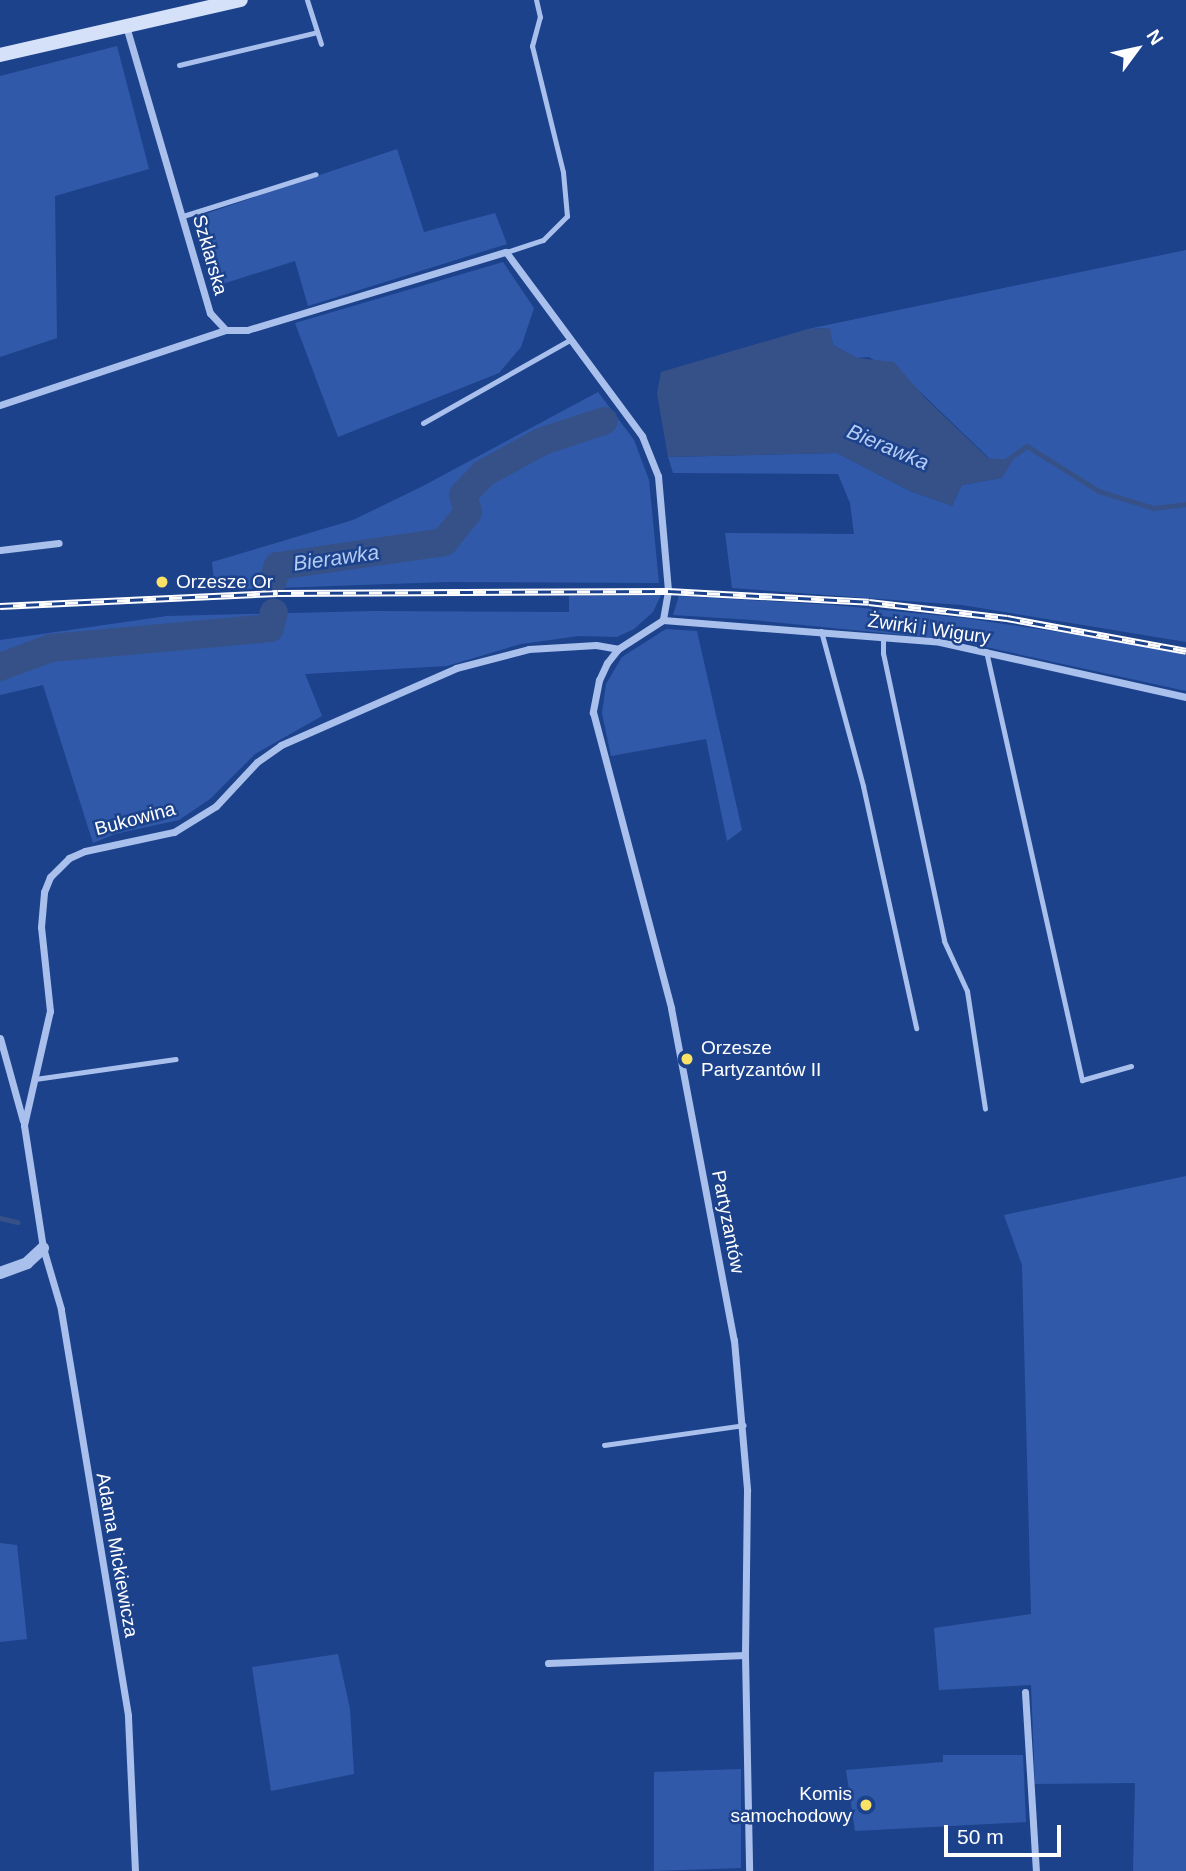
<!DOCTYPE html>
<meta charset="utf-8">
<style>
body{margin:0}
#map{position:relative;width:1186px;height:1871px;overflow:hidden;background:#1d428c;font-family:Arial,sans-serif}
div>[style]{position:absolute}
.green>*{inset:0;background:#305aa9}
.water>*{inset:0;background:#365188}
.stream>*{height:4.5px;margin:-2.25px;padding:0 2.25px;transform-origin:2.25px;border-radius:2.25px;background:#365188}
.river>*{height:28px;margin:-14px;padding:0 14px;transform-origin:14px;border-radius:14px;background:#365188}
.service>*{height:5px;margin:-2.5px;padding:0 2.5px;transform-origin:2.5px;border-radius:2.5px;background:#a9c0ed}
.minor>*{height:7px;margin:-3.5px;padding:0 3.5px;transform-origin:3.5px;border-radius:3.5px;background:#a9c0ed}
.tertiary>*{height:12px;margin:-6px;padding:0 6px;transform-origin:6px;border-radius:6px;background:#a9c0ed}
.secondary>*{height:14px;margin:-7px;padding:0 7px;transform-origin:7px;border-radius:7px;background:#d5e1f9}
.rail>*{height:7px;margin-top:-3.5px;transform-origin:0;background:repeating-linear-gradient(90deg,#1d428c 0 13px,#fff 0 26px);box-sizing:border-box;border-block:2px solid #fff}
.dots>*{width:19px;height:19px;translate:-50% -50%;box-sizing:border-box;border:4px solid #1d428c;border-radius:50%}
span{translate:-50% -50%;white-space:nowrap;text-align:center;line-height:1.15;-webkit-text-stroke:5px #1d428c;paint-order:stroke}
.street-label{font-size:19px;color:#fff}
.poi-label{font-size:19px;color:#fff}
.left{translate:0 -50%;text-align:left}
.right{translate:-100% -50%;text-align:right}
.water-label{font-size:21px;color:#b4cbf4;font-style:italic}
.north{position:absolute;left:1102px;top:14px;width:70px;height:70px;-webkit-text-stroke:5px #1d428c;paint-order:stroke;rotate:57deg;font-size:19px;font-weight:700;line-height:28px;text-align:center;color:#fff}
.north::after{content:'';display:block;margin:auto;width:24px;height:32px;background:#fff;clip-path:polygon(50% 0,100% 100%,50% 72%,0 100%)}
.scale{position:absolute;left:944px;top:1825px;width:117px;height:32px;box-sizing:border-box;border:4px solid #fff;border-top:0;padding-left:9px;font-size:21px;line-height:24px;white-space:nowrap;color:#fff;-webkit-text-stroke:5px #1d428c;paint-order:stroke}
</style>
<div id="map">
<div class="green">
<div style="clip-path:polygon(117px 46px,149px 169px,55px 196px,57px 338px,0 357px,0 76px)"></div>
<div style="clip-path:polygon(397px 149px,424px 232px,495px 213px,507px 244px,308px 306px,295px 261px,213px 287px,193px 218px)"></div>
<div style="clip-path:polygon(1186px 250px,1186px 642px,962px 605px,732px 588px,725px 533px,854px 534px,850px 503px,838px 474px,673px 473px,668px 457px,837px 453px,910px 491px,952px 506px,962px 485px,1001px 478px,989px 458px,914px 386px,869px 357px,857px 358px,833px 345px,829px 328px,808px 329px)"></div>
<div style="clip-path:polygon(503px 262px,534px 308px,521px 347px,499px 373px,338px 437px,295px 323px)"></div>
<div style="clip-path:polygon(598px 392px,634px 440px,649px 480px,659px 583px,446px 582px,215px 590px,212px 562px,353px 520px,423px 486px)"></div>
<div style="clip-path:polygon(661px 595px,653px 612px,634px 629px,617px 637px,579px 636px,521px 644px,447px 666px,305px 674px,322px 716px,255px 754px,210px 799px,179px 820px,115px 834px,93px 843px,43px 685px,0 695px,0 640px,167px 616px,374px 611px,569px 612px,569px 596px)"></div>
<div style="clip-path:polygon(679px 596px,833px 605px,964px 618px,1126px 642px,1186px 655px,1186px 691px,954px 640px,753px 620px,673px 615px)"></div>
<div style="clip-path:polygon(666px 629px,697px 631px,742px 830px,727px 841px,706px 739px,611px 756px,602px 713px,606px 684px,622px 657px)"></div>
<div style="clip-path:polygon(1186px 1176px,1186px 1871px,1133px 1871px,1135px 1783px,1035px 1784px,1031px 1685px,939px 1690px,934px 1628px,1031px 1614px,1022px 1265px,1004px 1215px)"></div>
<div style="clip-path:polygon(0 1543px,17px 1545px,27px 1639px,0 1642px)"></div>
<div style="clip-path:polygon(338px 1654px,350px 1709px,354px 1774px,271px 1791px,252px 1667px)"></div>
<div style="clip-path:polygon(943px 1755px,1023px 1755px,1026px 1822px,855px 1831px,846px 1770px,943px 1762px)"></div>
<div style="clip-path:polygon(741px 1769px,741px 1868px,654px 1871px,654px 1772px)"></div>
</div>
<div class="water">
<div style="clip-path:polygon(830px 328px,833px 345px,857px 358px,894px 362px,925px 398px,988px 458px,1013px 460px,1002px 478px,962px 485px,952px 506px,910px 491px,837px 453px,668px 457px,657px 393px,661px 372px,808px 329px)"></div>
</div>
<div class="stream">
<div style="left:1004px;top:462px;width:28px;rotate:-35deg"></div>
<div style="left:1027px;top:446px;width:85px;rotate:32deg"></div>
<div style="left:1099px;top:491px;width:58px;rotate:17.2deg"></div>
<div style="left:1154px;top:508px;width:32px;rotate:-7deg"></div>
<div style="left:0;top:1218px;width:18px;rotate:13deg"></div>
</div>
<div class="river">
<div style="left:273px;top:581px;width:16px;rotate:-72deg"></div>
<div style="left:278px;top:566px;width:168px;rotate:-8.2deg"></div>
<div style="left:444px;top:542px;width:38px;rotate:-51deg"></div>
<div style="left:468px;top:512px;width:18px;rotate:-106deg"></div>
<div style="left:463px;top:495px;width:30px;rotate:-46deg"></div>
<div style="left:484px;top:473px;width:67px;rotate:-28.5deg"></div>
<div style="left:543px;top:441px;width:64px;rotate:-18.2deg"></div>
<div style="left:0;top:667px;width:54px;rotate:-20.4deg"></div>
<div style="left:51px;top:648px;width:220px;rotate:-5.2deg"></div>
<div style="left:270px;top:628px;width:16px;rotate:-76deg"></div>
</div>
<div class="service">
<div style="left:307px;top:0;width:46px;rotate:72.3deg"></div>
<div style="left:179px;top:65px;width:142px;rotate:-13.4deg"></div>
<div style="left:183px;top:216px;width:139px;rotate:-17.5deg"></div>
<div style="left:506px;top:252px;width:39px;rotate:-18deg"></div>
<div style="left:543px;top:240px;width:34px;rotate:-45deg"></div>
<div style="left:567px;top:216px;width:44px;rotate:-95.2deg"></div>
<div style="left:563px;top:172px;width:130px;rotate:-103.8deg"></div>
<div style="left:532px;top:46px;width:30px;rotate:-75deg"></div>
<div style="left:540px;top:17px;width:17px;rotate:-103deg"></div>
<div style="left:423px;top:423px;width:169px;rotate:-29.5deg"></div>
<div style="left:821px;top:631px;width:161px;rotate:74.8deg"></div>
<div style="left:863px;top:786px;width:248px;rotate:77.6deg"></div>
<div style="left:883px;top:637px;width:16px;rotate:90deg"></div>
<div style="left:883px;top:653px;width:294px;rotate:78deg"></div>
<div style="left:944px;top:941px;width:55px;rotate:65.3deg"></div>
<div style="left:967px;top:991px;width:119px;rotate:81.3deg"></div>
<div style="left:986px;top:651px;width:440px;rotate:77.4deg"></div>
<div style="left:1082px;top:1080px;width:51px;rotate:-15.9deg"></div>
<div style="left:35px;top:1079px;width:142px;rotate:-8.1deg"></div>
<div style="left:604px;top:1445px;width:141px;rotate:-8.1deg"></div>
</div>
<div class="minor">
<div style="left:126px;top:26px;width:299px;rotate:73.7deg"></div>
<div style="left:210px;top:313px;width:23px;rotate:47deg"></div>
<div style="left:226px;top:330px;width:21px"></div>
<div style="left:247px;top:330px;width:270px;rotate:-16.8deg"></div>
<div style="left:506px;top:252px;width:229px;rotate:53.5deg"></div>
<div style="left:642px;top:436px;width:43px;rotate:68.2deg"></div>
<div style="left:658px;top:476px;width:115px;rotate:85deg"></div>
<div style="left:668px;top:591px;width:29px;rotate:100deg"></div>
<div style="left:0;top:405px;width:238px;rotate:-18.4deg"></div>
<div style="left:0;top:550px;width:59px;rotate:-6.8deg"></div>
<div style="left:663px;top:620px;width:54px;rotate:147.2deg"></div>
<div style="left:618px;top:649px;width:18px;rotate:128deg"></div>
<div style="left:607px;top:663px;width:19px;rotate:115deg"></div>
<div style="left:599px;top:680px;width:33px;rotate:101deg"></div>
<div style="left:593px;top:712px;width:306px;rotate:75.2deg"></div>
<div style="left:671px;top:1008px;width:338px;rotate:79.3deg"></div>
<div style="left:734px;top:1340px;width:151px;rotate:85deg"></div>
<div style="left:747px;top:1490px;width:165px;rotate:90.7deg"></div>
<div style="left:745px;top:1655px;width:216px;rotate:88.9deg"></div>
<div style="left:663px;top:620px;width:278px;rotate:4.5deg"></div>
<div style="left:940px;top:642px;width:252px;rotate:12.6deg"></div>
<div style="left:0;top:1038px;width:86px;rotate:74.5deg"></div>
<div style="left:548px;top:1663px;width:197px;rotate:-2.3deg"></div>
<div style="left:1025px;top:1692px;width:179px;rotate:86.5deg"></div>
<div style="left:135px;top:1871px;width:156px;rotate:-92.6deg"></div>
<div style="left:128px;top:1715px;width:411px;rotate:-99.4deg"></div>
<div style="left:61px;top:1309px;width:64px;rotate:-106.4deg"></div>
<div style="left:43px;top:1248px;width:124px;rotate:-98.8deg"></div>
<div style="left:24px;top:1125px;width:117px;rotate:-77.2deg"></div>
<div style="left:50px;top:1011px;width:84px;rotate:-96.1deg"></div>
<div style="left:41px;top:927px;width:35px;rotate:-85deg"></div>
<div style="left:44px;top:892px;width:16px;rotate:-68deg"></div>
<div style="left:50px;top:877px;width:27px;rotate:-45deg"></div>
<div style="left:69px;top:858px;width:17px;rotate:-24deg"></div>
<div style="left:85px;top:851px;width:91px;rotate:-12.1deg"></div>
<div style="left:174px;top:832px;width:49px;rotate:-31.8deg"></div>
<div style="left:216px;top:806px;width:60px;rotate:-47deg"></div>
<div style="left:257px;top:762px;width:29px;rotate:-35deg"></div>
<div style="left:281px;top:745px;width:191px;rotate:-23.7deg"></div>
<div style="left:456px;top:668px;width:75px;rotate:-14.6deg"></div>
<div style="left:529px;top:649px;width:67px;rotate:-3.4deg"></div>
<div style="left:596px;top:645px;width:22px;rotate:10deg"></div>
</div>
<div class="tertiary">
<div style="left:0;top:1273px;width:29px;rotate:-20deg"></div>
<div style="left:27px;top:1263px;width:22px;rotate:-43deg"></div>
</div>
<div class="secondary">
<div style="left:0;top:55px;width:247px;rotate:-12.9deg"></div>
</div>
<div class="rail">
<div style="left:0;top:606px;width:278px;rotate:-2.7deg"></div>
<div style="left:278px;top:593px;width:390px;rotate:-0.3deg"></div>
<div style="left:668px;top:591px;width:201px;rotate:3.1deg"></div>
<div style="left:869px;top:602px;width:139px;rotate:6.6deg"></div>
<div style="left:1007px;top:618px;width:182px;rotate:10.4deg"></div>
</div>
<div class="dots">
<div style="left:162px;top:582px;background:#fce167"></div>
<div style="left:687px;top:1059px;background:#fce167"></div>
<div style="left:866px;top:1805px;background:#fce167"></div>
</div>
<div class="street-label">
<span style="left:210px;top:255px;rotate:74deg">Szklarska</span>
<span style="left:929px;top:629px;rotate:8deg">Żwirki i Wigury</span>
<span style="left:135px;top:819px;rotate:-15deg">Bukowina</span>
<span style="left:728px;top:1222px;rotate:79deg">Partyzantów</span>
<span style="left:117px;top:1555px;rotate:80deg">Adama Mickiewicza</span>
</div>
<div class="poi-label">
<span class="left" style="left:176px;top:582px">Orzesze Or</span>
<span class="left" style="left:701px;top:1059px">Orzesze<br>Partyzantów II</span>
<span class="right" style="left:852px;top:1805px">Komis<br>samochodowy</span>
</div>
<div class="water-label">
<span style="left:888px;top:447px;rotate:23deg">Bierawka</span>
<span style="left:336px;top:558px;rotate:-8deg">Bierawka</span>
</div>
<div class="north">N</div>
<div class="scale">50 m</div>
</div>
